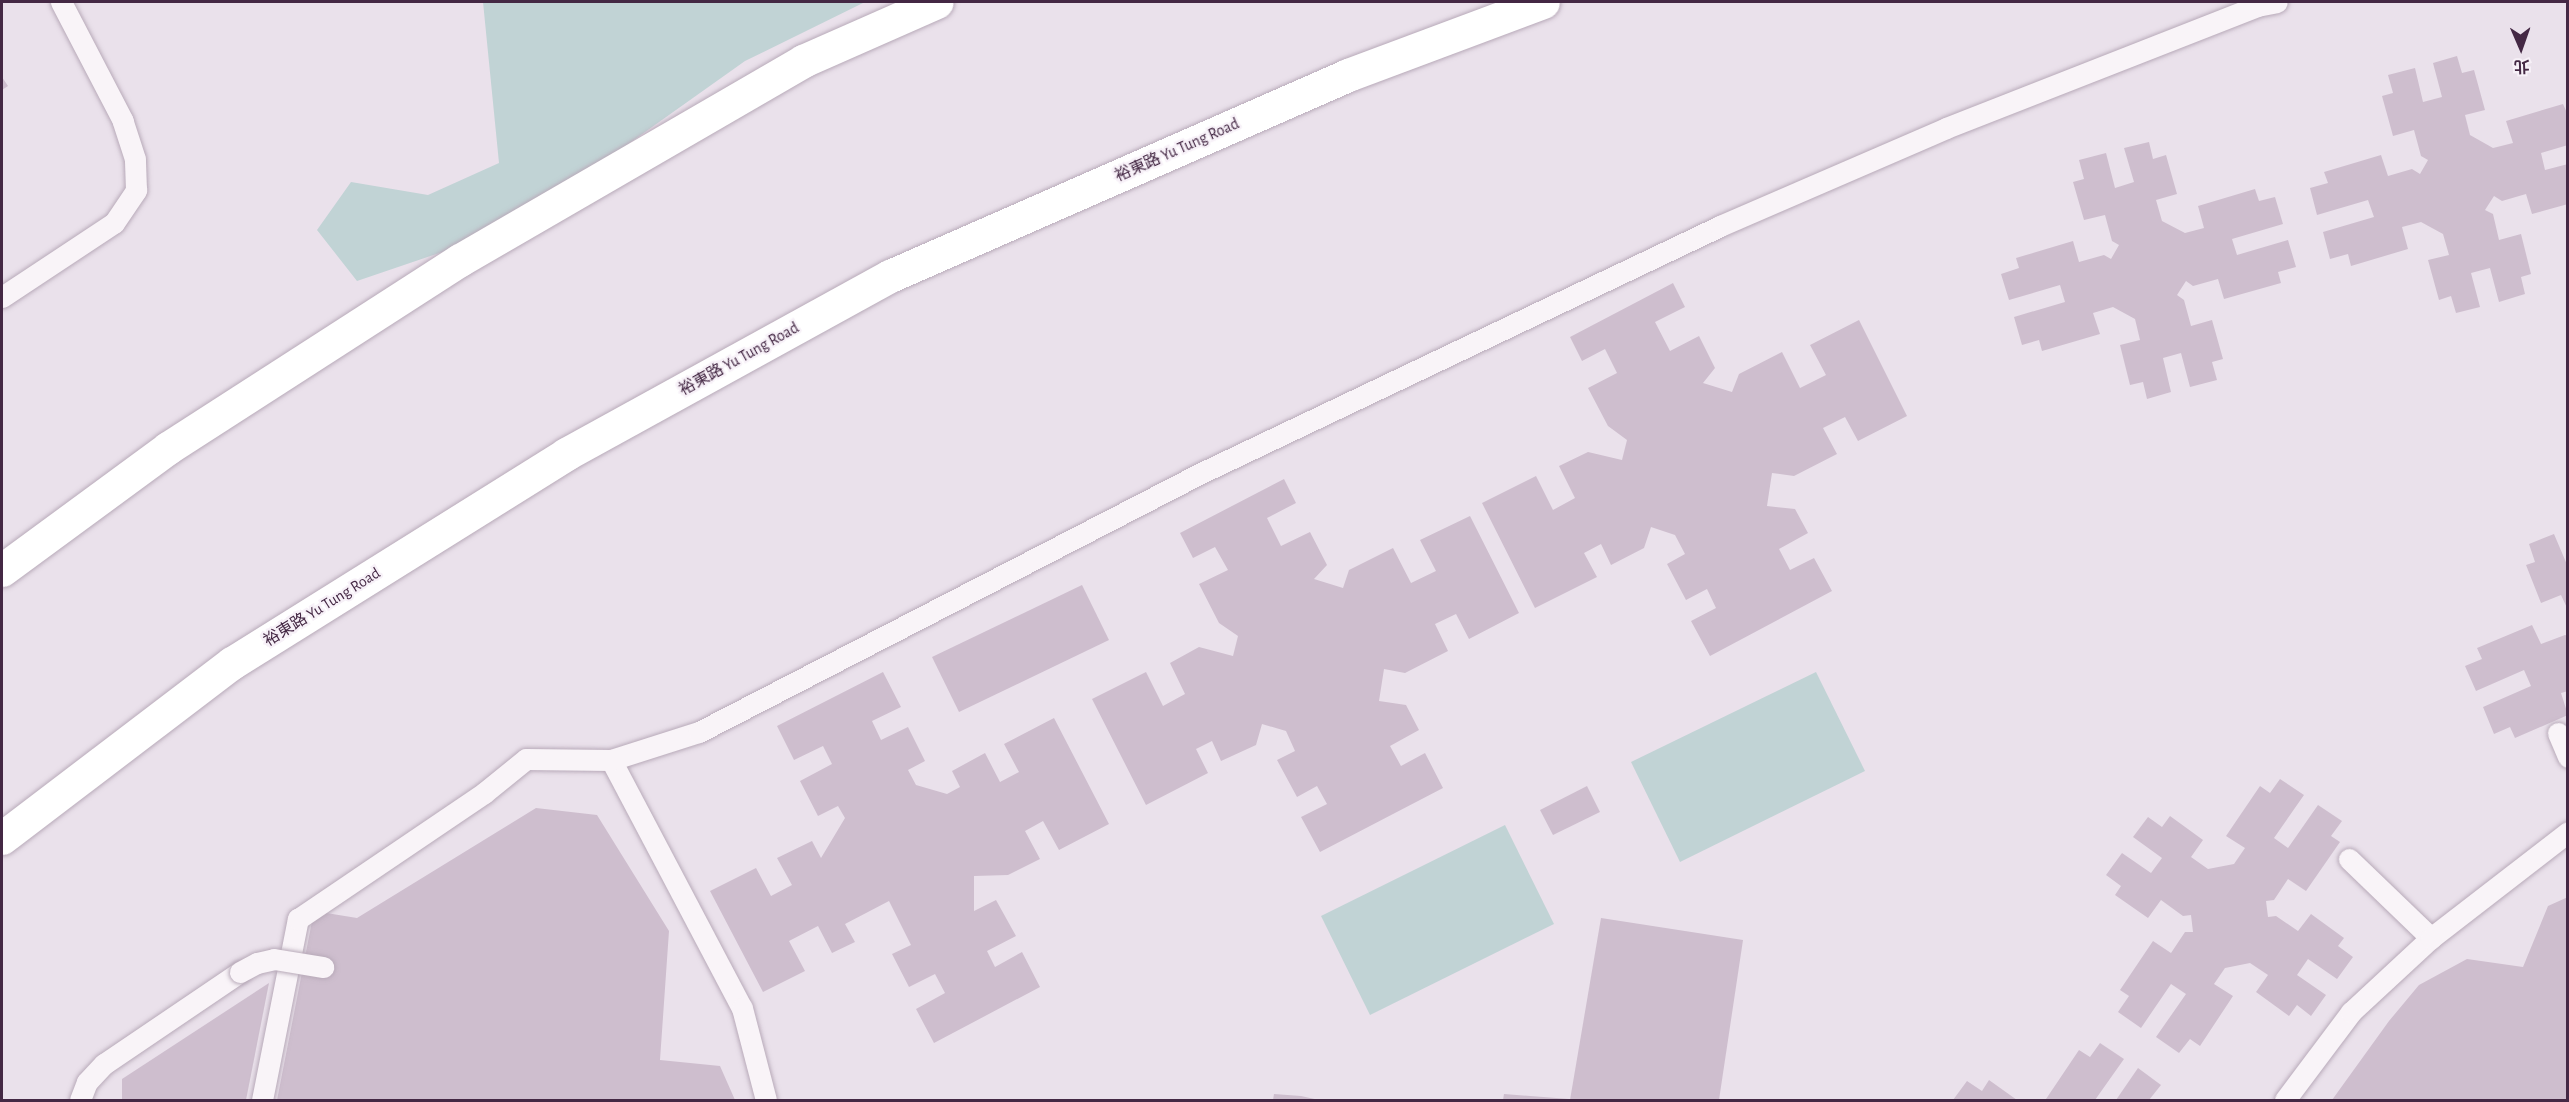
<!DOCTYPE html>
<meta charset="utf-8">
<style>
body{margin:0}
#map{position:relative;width:2569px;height:1102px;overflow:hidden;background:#eae1eb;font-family:"Alegreya Sans","Noto Sans TC",sans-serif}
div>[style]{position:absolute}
.green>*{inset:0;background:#c1d3d5}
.building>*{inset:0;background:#cebece}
.roads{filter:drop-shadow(0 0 2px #b8aab9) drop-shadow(0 0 2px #b8aab9)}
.lane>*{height:21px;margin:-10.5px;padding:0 10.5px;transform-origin:10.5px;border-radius:10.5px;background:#f9f4f8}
.secondary>*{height:33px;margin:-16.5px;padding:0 16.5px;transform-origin:16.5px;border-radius:16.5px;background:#fff}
.bridges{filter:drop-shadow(0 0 2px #b8aab9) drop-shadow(0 0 2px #b8aab9)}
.lane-bridge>*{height:21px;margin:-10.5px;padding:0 10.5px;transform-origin:10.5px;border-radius:10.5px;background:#f9f4f8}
span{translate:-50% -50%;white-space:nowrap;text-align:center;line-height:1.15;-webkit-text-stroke:4.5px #f7f1f8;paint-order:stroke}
.street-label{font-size:16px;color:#442844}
.frame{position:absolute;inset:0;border:3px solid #442844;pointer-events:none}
.north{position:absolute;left:2491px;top:18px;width:60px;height:60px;-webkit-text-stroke:4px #f7f1f8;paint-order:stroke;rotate:178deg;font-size:16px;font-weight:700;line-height:24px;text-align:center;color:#442844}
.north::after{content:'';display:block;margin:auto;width:21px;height:27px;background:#442844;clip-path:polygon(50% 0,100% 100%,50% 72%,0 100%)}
</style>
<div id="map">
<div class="green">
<div style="clip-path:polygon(483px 2px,865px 2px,745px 61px,607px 159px,451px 249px,357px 281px,317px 230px,351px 182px,428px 195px,499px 163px)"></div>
<div style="clip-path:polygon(1816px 672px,1865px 771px,1680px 862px,1631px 762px)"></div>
<div style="clip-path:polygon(1505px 825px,1554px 924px,1370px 1015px,1321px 916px)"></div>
</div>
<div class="building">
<div style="clip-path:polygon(2457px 56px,2462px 73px,2474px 70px,2485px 110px,2465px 115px,2470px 135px,2493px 148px,2513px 143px,2506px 121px,2563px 104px,2568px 115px,2568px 145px,2541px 153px,2545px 170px,2568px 164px,2568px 204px,2532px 214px,2526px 194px,2502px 201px,2494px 196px,2485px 210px,2493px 214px,2499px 240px,2521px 234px,2531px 274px,2521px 277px,2525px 294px,2499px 302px,2490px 268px,2471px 273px,2480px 307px,2456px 313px,2451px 296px,2439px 300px,2428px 260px,2449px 255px,2443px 234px,2421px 222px,2402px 227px,2408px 249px,2351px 266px,2348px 254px,2330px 259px,2323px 232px,2374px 217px,2368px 200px,2317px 215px,2310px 188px,2328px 183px,2324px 172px,2381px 155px,2388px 176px,2412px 169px,2420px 174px,2428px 160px,2421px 156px,2414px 130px,2393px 136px,2382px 96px,2393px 93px,2388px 75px,2415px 68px,2423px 102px,2442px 97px,2433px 63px)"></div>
<div style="clip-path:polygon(2px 77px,8px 86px,2px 90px)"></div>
<div style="clip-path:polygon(2149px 142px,2153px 159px,2166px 155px,2177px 194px,2156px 200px,2162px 221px,2185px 233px,2204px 228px,2198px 206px,2255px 189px,2259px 201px,2275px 197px,2283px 224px,2232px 239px,2237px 255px,2288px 240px,2296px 267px,2278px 272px,2281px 283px,2224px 299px,2218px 279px,2193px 286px,2186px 281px,2177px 295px,2184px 300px,2191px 326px,2212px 320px,2223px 359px,2212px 362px,2217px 380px,2190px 387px,2181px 353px,2163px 358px,2171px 392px,2147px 399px,2143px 382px,2130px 385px,2120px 345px,2140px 340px,2135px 319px,2113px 307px,2093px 313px,2100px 334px,2042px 351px,2039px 340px,2022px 345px,2014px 317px,2065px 302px,2060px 285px,2009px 300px,2001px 274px,2019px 268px,2016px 258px,2073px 241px,2079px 262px,2104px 255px,2111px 259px,2119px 245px,2112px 241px,2105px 215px,2084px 220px,2073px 182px,2084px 179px,2079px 160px,2106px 153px,2115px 188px,2134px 182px,2124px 148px)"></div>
<div style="clip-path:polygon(1673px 283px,1685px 307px,1655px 322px,1670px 351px,1699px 336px,1715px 368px,1703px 383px,1732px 392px,1739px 374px,1782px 352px,1800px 388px,1826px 375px,1810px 345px,1859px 320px,1907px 416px,1858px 441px,1845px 417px,1823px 428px,1837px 454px,1794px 476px,1772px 473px,1767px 506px,1795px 509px,1808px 533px,1779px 549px,1790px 570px,1814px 558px,1832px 591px,1710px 656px,1691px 621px,1716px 608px,1707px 589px,1686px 600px,1667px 564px,1685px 554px,1675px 535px,1651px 527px,1644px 548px,1611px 565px,1601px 544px,1584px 553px,1597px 577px,1535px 608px,1482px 503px,1536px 476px,1553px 510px,1575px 498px,1559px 466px,1588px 452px,1622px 460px,1627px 440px,1608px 426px,1588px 388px,1617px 373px,1605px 349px,1582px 361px,1570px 337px)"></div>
<div style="clip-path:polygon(1284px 479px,1296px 503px,1267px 518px,1281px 546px,1310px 532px,1327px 565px,1314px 579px,1343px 588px,1349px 570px,1393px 548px,1411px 583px,1436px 571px,1420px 540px,1470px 516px,1519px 613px,1469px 639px,1456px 614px,1435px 624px,1448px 651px,1405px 673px,1384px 669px,1379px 701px,1406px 705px,1419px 730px,1390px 746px,1401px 766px,1425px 753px,1443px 788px,1320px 852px,1301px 817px,1327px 804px,1317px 786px,1297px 797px,1277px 760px,1295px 751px,1286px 731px,1262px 724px,1256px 745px,1221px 761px,1212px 741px,1196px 749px,1208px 773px,1146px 805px,1092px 699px,1146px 672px,1163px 706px,1185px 694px,1170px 663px,1199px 647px,1233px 656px,1238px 636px,1219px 623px,1199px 584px,1228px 570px,1215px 547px,1193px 558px,1180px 533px)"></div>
<div style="clip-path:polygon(2554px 534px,2568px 567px,2568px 610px,2561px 595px,2541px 603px,2526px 565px,2535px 562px,2529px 544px)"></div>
<div style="clip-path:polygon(1082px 585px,1109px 640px,959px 712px,932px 657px)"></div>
<div style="clip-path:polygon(2532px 625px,2541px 644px,2565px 635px,2568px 636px,2568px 691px,2561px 693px,2568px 715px,2515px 738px,2510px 727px,2494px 734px,2483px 707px,2531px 686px,2524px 670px,2476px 691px,2465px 666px,2482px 659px,2477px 648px)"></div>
<div style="clip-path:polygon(883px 672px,901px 707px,872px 721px,881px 740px,908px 727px,925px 761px,908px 770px,916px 785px,947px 794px,960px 787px,952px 771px,985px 753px,1000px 782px,1019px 772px,1004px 744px,1054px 718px,1109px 824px,1059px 850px,1043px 821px,1025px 831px,1040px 859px,1008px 875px,974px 876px,974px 911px,996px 900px,1016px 936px,987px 951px,995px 967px,1022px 952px,1040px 987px,934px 1043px,916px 1009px,945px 993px,935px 974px,909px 987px,892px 954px,911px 945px,889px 901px,845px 924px,855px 942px,832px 953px,818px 926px,789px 941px,805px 971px,763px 992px,710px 891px,756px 868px,771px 896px,792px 885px,777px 858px,812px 841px,821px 858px,845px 818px,838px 806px,818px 816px,800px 781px,832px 764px,823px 746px,794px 760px,777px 726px)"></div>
<div style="clip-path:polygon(2280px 779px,2304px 795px,2274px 838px,2288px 848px,2318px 805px,2342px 821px,2331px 836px,2340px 842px,2306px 891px,2288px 879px,2274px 900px,2266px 901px,2268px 917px,2276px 916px,2298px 931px,2311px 914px,2344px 938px,2338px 946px,2353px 957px,2337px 979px,2308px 959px,2297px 975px,2326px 995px,2311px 1016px,2297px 1005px,2289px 1016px,2256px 992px,2268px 975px,2250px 963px,2225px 968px,2214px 984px,2233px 996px,2200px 1046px,2190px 1039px,2179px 1053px,2156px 1037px,2186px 994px,2171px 984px,2141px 1028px,2118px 1012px,2129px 996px,2120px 990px,2153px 941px,2171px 953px,2185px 932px,2193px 932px,2191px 915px,2183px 916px,2161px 900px,2148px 918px,2115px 895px,2121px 886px,2106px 875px,2122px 853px,2151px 873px,2162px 858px,2133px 837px,2148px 817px,2162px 827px,2170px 816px,2203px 840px,2191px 857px,2208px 869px,2234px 864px,2245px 848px,2226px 836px,2260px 786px,2270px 793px)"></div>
<div style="clip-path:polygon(1587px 786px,1600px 812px,1553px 835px,1540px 810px)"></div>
<div style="clip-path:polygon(536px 808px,597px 815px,669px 931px,660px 1060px,720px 1066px,735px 1100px,277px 1100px,314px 911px,357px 918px)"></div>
<div style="clip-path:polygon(2568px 897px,2568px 1100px,2332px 1100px,2389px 1021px,2419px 985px,2467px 959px,2523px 967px,2548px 906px)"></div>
<div style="clip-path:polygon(1601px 918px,1743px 940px,1719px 1100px,1570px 1100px)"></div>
<div style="clip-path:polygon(269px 983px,246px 1100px,122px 1100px,122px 1079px)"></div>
<div style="clip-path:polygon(2100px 1043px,2124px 1059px,2095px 1100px,2046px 1099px,2079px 1050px,2090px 1057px)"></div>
<div style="clip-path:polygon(2138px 1068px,2161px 1085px,2149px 1100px,2116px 1100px)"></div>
<div style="clip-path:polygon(1989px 1080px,2017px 1100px,1953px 1100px,1967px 1081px,1982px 1091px)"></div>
<div style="clip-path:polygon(1274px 1094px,1301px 1096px,1319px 1100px,1273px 1100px)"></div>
<div style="clip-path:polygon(1504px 1094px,1569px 1099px,1569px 1100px,1503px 1100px)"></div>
</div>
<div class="roads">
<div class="lane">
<div style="left:2px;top:297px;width:134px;rotate:-33.5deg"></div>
<div style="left:114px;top:223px;width:40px;rotate:-56deg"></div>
<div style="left:136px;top:190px;width:31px;rotate:-92deg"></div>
<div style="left:135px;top:159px;width:40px;rotate:-108deg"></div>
<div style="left:123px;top:121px;width:134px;rotate:-117.5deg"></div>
<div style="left:2558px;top:733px;width:26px;rotate:67deg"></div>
<div style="left:611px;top:760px;width:280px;rotate:62.2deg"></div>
<div style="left:742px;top:1008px;width:95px;rotate:75.4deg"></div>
<div style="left:2349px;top:859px;width:114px;rotate:43.9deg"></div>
<div style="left:80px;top:1100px;width:19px;rotate:-69deg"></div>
<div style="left:87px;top:1082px;width:25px;rotate:-47deg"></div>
<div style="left:104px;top:1064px;width:164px;rotate:-34.1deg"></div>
<div style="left:262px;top:1100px;width:185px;rotate:-78.8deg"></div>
<div style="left:298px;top:919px;width:225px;rotate:-34.1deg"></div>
<div style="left:484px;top:793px;width:54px;rotate:-39deg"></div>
<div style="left:526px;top:759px;width:85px;rotate:0.7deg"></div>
<div style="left:611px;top:760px;width:92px;rotate:-17.7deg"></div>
<div style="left:699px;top:732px;width:563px;rotate:-27.29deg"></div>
<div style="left:1199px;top:474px;width:577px;rotate:-25.45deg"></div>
<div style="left:1720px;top:226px;width:246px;rotate:-23.4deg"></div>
<div style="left:1946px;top:128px;width:334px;rotate:-21.4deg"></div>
<div style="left:2257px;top:6px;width:20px;rotate:-11deg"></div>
<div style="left:2285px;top:1100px;width:110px;rotate:-53.1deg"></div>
<div style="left:2351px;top:1012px;width:109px;rotate:-42.8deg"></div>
<div style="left:2431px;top:938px;width:173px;rotate:-37.7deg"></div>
</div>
<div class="secondary">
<div style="left:2px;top:570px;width:206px;rotate:-36.3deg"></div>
<div style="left:168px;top:448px;width:347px;rotate:-32.8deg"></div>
<div style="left:460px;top:260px;width:397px;rotate:-30.1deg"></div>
<div style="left:803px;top:61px;width:146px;rotate:-23.8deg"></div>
<div style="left:2px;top:838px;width:289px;rotate:-37.3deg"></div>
<div style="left:232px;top:663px;width:394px;rotate:-32deg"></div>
<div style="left:566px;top:454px;width:370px;rotate:-28.8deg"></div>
<div style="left:890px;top:276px;width:500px;rotate:-23.69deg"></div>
<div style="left:1348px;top:75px;width:208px;rotate:-20.5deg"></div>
</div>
</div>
<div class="bridges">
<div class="lane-bridge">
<div style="left:240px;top:972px;width:19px;rotate:-28deg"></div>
<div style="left:257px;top:963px;width:17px;rotate:-13deg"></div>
<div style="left:274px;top:959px;width:50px;rotate:9.3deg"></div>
</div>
</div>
<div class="street-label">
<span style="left:1177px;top:150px;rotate:-24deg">裕東路 Yu Tung Road</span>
<span style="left:739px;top:359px;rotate:-29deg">裕東路 Yu Tung Road</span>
<span style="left:322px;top:607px;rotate:-32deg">裕東路 Yu Tung Road</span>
</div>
<div class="frame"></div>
<div class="north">北</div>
</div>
